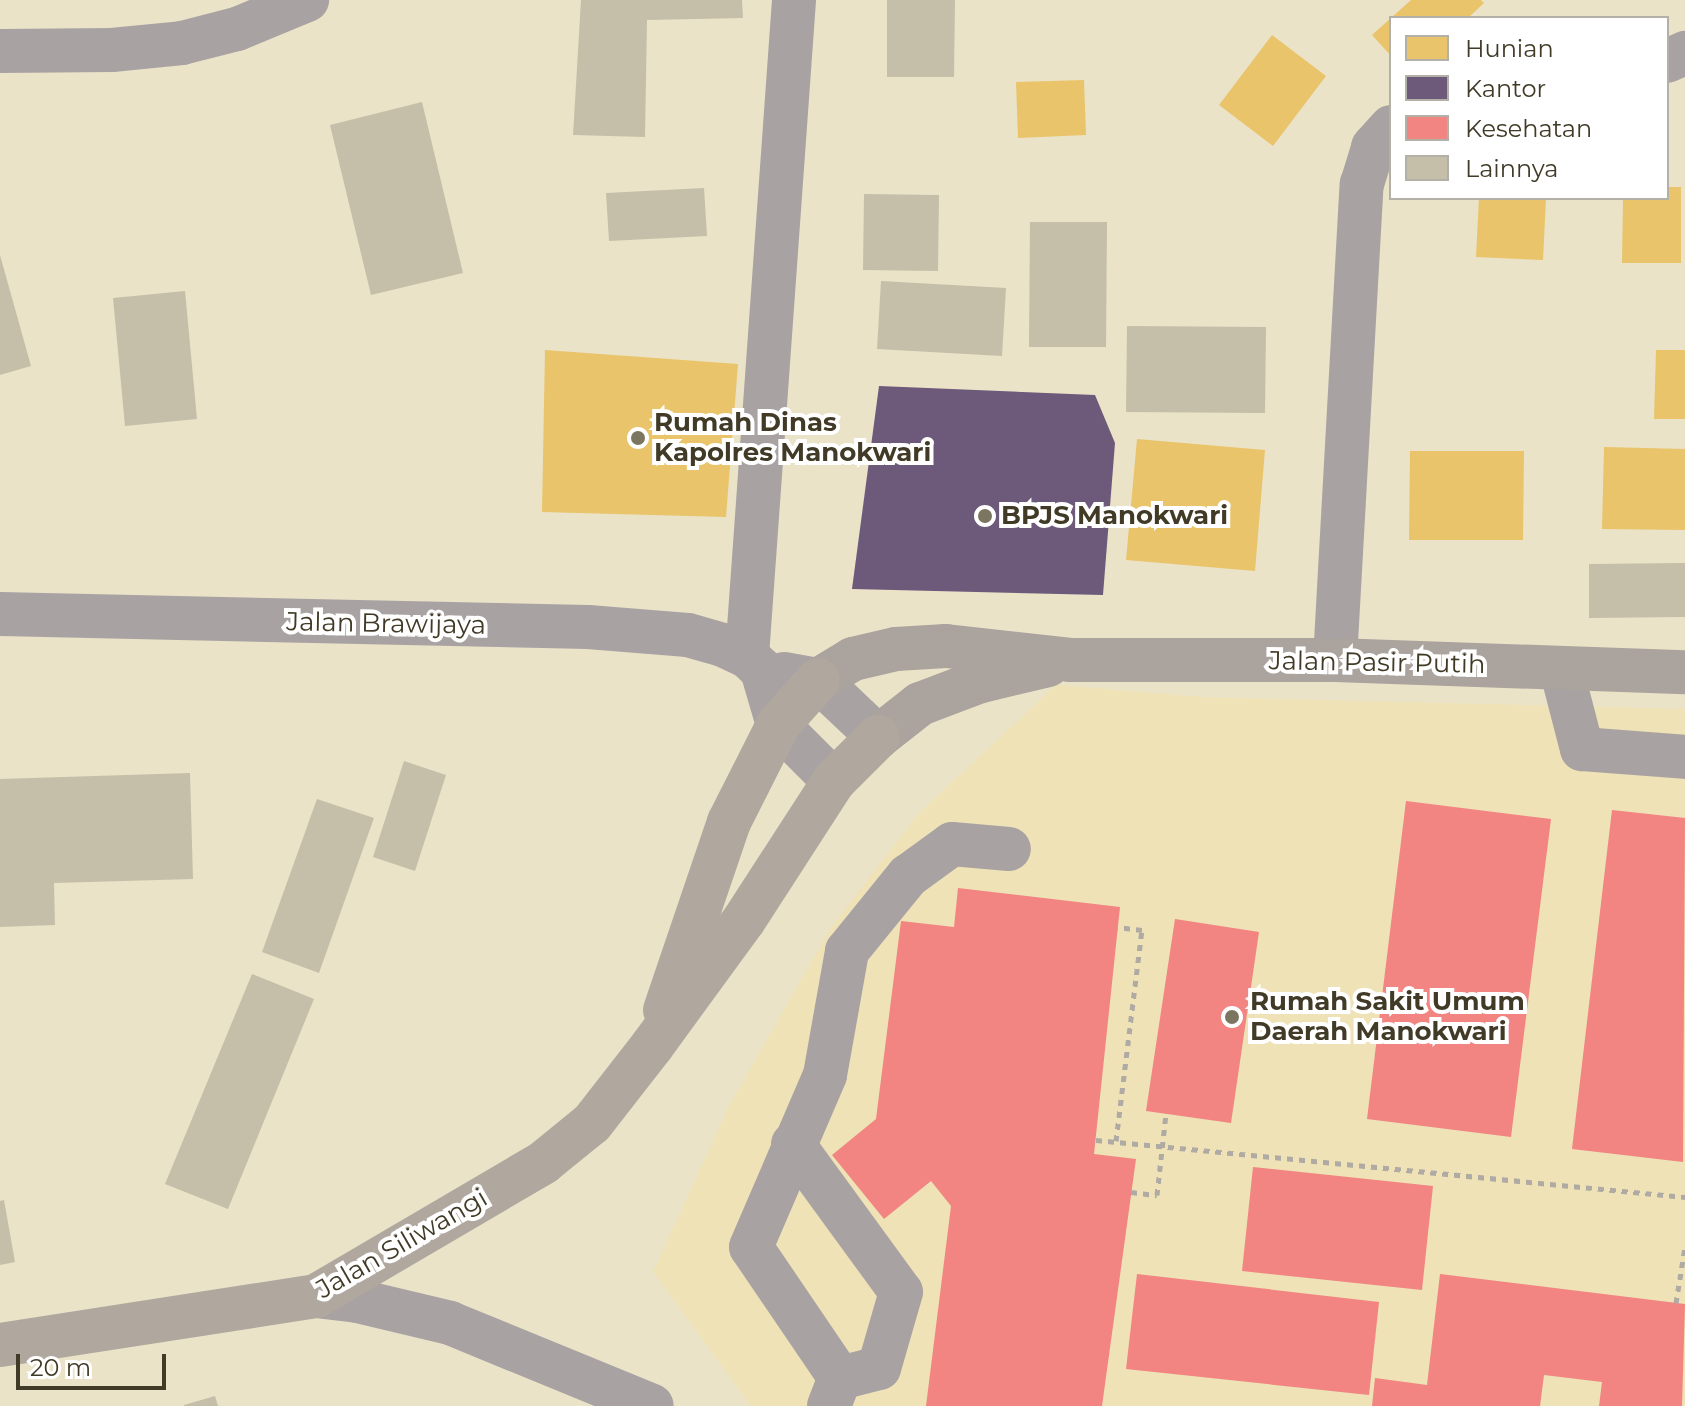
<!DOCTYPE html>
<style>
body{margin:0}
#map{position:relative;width:1685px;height:1406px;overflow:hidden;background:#eae3c8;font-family:Montserrat,sans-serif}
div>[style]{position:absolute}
.built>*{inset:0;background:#eee2b6}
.homes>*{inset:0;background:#e9c46a}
.offices>*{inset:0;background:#6d597a}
.health>*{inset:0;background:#f28482}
.building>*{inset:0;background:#c5bfa9}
.path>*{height:5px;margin-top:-2.5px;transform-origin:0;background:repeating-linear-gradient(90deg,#afaaa3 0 6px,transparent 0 12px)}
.minor>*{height:44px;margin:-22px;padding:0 22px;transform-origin:22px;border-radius:22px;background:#a9a2a3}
.major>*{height:44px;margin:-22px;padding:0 22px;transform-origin:22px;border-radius:22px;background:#aba39d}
.highway>*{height:44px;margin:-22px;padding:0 22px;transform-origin:22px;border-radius:22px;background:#b0a89f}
.dots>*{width:22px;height:22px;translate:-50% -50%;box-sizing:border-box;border:4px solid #fff;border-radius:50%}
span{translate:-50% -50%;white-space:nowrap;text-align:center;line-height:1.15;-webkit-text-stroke:8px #fff;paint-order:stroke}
.poi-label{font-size:26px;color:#403a26;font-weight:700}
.left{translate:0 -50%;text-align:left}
.street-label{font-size:26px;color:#403a26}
.legend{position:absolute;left:1389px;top:16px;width:280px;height:184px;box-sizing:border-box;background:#fff;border:2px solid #b3b0a8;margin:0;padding:10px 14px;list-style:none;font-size:24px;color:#403a26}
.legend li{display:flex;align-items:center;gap:16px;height:40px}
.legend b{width:40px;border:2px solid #b3b0a8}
.scale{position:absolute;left:16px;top:1354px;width:150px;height:36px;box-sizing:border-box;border:4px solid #403a26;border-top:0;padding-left:10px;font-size:24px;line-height:28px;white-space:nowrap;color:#403a26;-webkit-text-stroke:6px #fff;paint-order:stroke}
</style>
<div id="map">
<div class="built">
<div style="clip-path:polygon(1056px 685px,1202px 697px,1685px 709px,1685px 1406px,751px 1406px,653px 1272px,729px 1106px,830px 929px,918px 814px)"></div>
</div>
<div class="homes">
<div style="clip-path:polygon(1411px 0,1481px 0,1484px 3px,1468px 18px,1391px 18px,1391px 56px,1372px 35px)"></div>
<div style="clip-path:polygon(1272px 35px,1326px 76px,1273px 146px,1219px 105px)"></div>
<div style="clip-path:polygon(1084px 80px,1086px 135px,1018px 138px,1016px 82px)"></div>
<div style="clip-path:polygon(1667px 187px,1681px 187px,1681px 263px,1622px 263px,1623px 198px,1667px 198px)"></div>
<div style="clip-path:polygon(1479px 198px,1546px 198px,1543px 260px,1476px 257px)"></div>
<div style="clip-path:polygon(545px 350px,738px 364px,726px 517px,542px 512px)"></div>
<div style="clip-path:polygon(1656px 350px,1685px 350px,1685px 419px,1654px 419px)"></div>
<div style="clip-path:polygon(1137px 439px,1265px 450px,1255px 571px,1126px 560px)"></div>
<div style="clip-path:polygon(1604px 447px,1685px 449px,1685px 530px,1602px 529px)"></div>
<div style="clip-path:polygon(1410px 451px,1524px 451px,1523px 540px,1409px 540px)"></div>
</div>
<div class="offices">
<div style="clip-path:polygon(879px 386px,1095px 395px,1115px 443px,1103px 595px,852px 589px)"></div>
</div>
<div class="health">
<div style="clip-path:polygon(1406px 801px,1551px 819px,1511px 1137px,1367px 1119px)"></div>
<div style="clip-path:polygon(1612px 810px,1685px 818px,1683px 1162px,1572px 1149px)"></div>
<div style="clip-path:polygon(958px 888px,1120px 907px,1094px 1154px,1136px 1159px,1102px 1406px,926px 1406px,951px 1206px,931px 1181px,884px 1219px,832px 1155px,876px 1119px,901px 921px,954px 927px)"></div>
<div style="clip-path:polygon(1175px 919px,1259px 932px,1231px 1123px,1146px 1111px)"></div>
<div style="clip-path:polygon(1253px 1167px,1433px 1186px,1422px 1290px,1242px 1271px)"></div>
<div style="clip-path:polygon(1137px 1274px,1379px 1302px,1369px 1395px,1126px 1369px)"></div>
<div style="clip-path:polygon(1440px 1274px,1685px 1304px,1682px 1406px,1599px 1406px,1602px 1382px,1544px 1375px,1540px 1406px,1372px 1406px,1375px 1378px,1427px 1385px)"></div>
</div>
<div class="building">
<div style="clip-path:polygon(581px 0,742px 0,743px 18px,647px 20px,645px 137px,573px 135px)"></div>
<div style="clip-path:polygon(887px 0,955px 0,954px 77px,887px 77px)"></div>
<div style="clip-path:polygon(422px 102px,463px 273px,371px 295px,330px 125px)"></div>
<div style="clip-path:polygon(704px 188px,707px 236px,609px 241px,606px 193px)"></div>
<div style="clip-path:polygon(864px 194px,939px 195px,938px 271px,863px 270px)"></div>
<div style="clip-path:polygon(1030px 222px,1107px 222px,1106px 347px,1029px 347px)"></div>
<div style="clip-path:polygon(0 255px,31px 366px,0 375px)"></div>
<div style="clip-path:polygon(881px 281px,1006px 288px,1002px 356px,877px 349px)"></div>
<div style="clip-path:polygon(185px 291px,197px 419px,125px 426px,113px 298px)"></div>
<div style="clip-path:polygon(1127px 326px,1266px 327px,1265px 413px,1126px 412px)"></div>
<div style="clip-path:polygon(1685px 563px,1685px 617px,1589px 618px,1589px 564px)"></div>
<div style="clip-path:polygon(404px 761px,446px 775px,415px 871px,373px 857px)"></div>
<div style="clip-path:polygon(190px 773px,193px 879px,54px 883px,55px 925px,0 927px,0 779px)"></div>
<div style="clip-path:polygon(317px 799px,374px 818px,319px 973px,262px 952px)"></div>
<div style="clip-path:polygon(252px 974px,314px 999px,228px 1209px,165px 1184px)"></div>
<div style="clip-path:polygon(4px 1200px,15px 1262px,0 1265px,0 1201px)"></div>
<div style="clip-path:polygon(215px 1396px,218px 1406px,184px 1406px,184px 1405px)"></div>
</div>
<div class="path">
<div style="left:1096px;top:1140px;width:592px;rotate:5.53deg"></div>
<div style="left:1116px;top:1141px;width:213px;rotate:-83deg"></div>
<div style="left:1142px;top:930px;width:25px;rotate:-173deg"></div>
<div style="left:1131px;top:1192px;width:26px;rotate:7deg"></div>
<div style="left:1157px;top:1195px;width:81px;rotate:-83.7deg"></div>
<div style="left:1676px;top:1303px;width:57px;rotate:-80.9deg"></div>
</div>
<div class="minor">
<div style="left:0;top:51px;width:112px;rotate:-0.5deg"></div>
<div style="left:112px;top:50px;width:70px;rotate:-5.7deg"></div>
<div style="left:182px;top:43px;width:57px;rotate:-14.3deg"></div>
<div style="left:237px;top:29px;width:76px;rotate:-22.5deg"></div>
<div style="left:1667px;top:61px;width:20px;rotate:-24deg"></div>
<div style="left:0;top:614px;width:588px;rotate:1.27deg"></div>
<div style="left:588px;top:627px;width:100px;rotate:4.6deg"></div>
<div style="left:688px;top:635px;width:36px;rotate:16deg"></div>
<div style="left:723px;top:645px;width:26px;rotate:25deg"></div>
<div style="left:747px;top:656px;width:21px;rotate:43deg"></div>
<div style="left:762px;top:670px;width:57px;rotate:73.8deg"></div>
<div style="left:778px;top:725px;width:79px;rotate:45deg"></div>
<div style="left:747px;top:656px;width:658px;rotate:-85.9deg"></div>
<div style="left:1335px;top:660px;width:477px;rotate:-86.8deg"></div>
<div style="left:1362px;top:184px;width:39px;rotate:-73deg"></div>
<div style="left:1373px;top:147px;width:27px;rotate:-48deg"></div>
<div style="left:1561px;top:668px;width:84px;rotate:75.5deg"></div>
<div style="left:1582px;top:749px;width:103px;rotate:4.4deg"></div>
<div style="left:784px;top:674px;width:35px;rotate:10deg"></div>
<div style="left:818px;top:680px;width:83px;rotate:43.5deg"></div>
<div style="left:793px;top:1144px;width:183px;rotate:53.9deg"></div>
<div style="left:901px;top:1292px;width:79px;rotate:106.1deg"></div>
<div style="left:879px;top:1368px;width:40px;rotate:165.6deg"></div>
<div style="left:316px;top:1296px;width:42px;rotate:6.8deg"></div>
<div style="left:358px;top:1301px;width:95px;rotate:13.4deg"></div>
<div style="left:450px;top:1323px;width:218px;rotate:22.3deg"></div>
<div style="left:829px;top:1406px;width:30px;rotate:-69deg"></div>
<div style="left:840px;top:1378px;width:158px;rotate:-124.2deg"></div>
<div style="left:751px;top:1247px;width:187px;rotate:-66.7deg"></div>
<div style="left:825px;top:1075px;width:126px;rotate:-79.9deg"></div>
<div style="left:847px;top:951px;width:97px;rotate:-50.9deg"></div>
<div style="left:908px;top:876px;width:54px;rotate:-36deg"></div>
<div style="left:952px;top:844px;width:57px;rotate:5deg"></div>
</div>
<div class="major">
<div style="left:818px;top:680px;width:41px;rotate:-31deg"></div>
<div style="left:853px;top:659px;width:44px;rotate:-13.1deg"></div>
<div style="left:896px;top:649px;width:50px;rotate:-3.4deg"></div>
<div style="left:946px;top:646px;width:125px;rotate:6.4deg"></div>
<div style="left:1070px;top:660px;width:265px"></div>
<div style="left:1335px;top:660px;width:350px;rotate:2deg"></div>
<div style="left:878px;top:737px;width:53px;rotate:-38.2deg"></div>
<div style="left:920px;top:704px;width:65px;rotate:-20.7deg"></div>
<div style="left:981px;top:681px;width:69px;rotate:-13.4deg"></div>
</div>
<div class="highway">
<div style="left:665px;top:1010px;width:199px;rotate:-71.2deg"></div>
<div style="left:729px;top:822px;width:109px;rotate:-63.2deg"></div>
<div style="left:778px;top:725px;width:60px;rotate:-48.4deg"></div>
<div style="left:0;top:1345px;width:320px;rotate:-8.8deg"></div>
<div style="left:316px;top:1296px;width:264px;rotate:-30.4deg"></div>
<div style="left:544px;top:1162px;width:62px;rotate:-39.1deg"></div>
<div style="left:592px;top:1123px;width:98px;rotate:-52.1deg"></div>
<div style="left:652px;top:1046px;width:156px;rotate:-53.9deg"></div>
<div style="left:744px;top:920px;width:166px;rotate:-57.1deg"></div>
<div style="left:834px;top:781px;width:62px;rotate:-45deg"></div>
</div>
<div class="dots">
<div style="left:638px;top:438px;background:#7c755f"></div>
<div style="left:985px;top:516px;background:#7c755f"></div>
<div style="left:1232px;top:1017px;background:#7c755f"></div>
</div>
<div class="poi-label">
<span class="left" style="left:654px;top:438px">Rumah Dinas<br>Kapolres Manokwari</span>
<span class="left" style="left:1001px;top:516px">BPJS Manokwari</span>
<span class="left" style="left:1250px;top:1017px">Rumah Sakit Umum<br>Daerah Manokwari</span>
</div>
<div class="street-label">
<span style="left:386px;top:624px;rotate:1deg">Jalan Brawijaya</span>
<span style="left:1377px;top:663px;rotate:1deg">Jalan Pasir Putih</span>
<span style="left:402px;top:1244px;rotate:-30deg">Jalan Siliwangi</span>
</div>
<ul class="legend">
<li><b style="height:22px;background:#e9c46a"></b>Hunian</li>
<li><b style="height:22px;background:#6d597a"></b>Kantor</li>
<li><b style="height:22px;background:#f28482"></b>Kesehatan</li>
<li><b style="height:22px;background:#c5bfa9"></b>Lainnya</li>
</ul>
<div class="scale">20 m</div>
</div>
